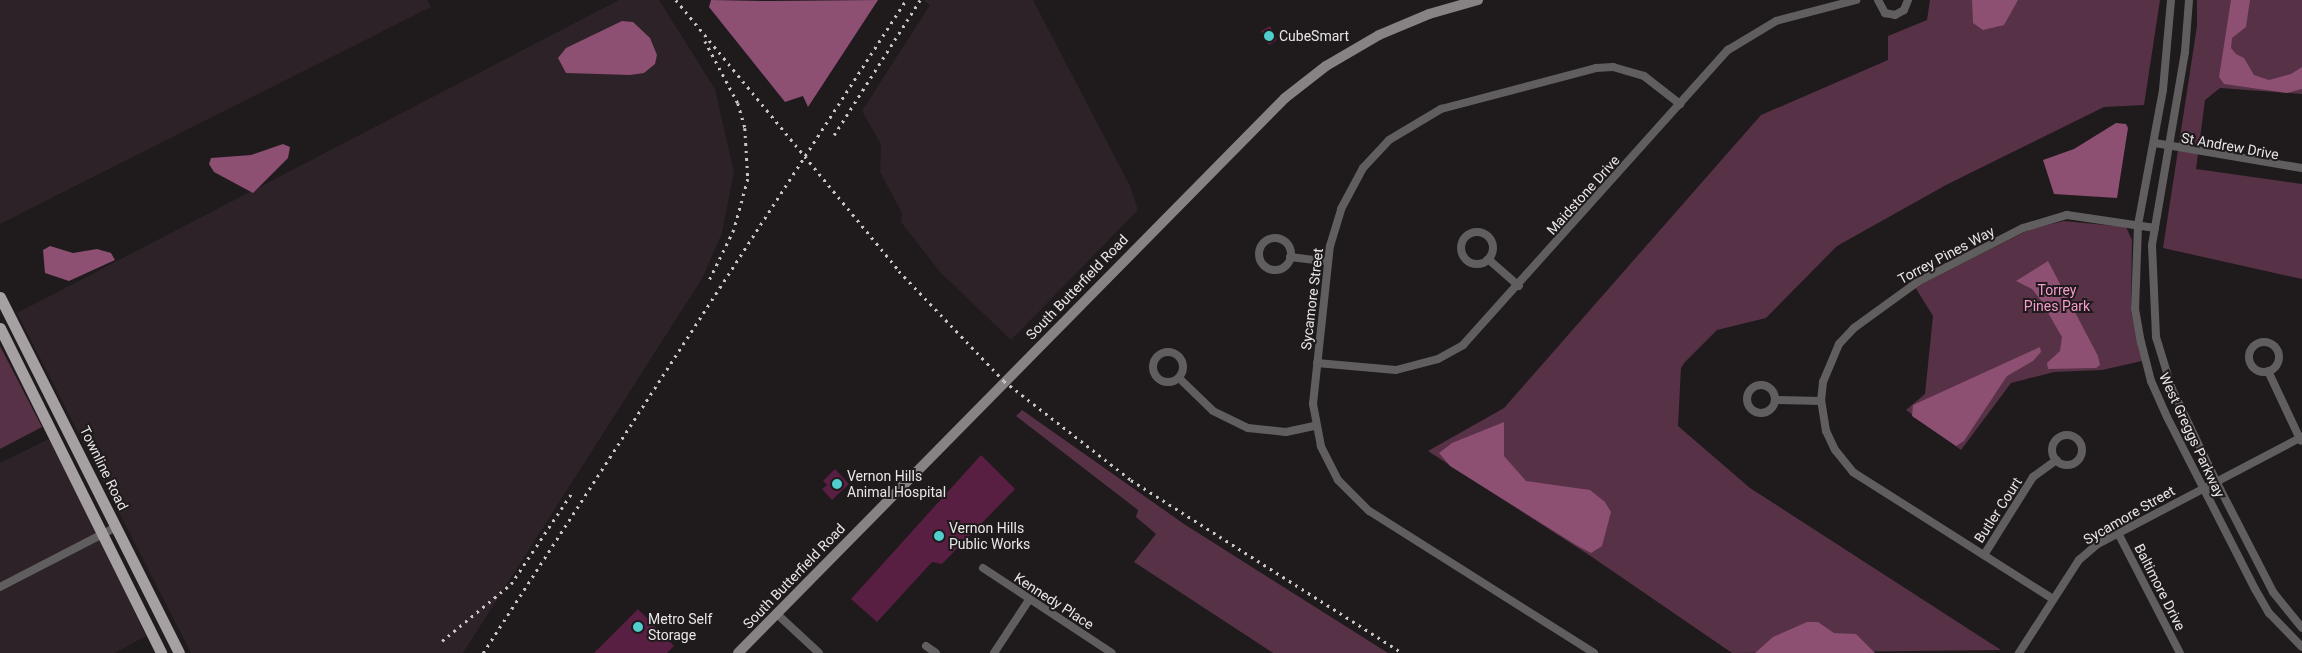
<!DOCTYPE html>
<style>
body{margin:0}
#map{position:relative;width:2302px;height:653px;overflow:hidden;background:#1f1a1c;font-family:Roboto,sans-serif}
div>[style]{position:absolute}
.built>*{inset:0;background:#2c2227}
.green>*{inset:0;background:#573146}
.water>*{inset:0;background:#8d4f72}
.building>*{inset:0;background:#581f42}
.minor>*{height:8px;margin:-4px;padding:0 4px;transform-origin:4px;border-radius:4px;background:#605e5f}
.minor>.ring{margin:-4px;padding:0;box-sizing:content-box;background:none;border:8px solid #605e5f;border-radius:50%}
.secondary>*{height:10px;margin:-5px;padding:0 5px;transform-origin:5px;border-radius:5px;background:#878385}
.primary>*{height:11px;margin:-5.5px;padding:0 5.5px;transform-origin:5.5px;border-radius:5.5px;background:#a6a0a3}
.rail>*{height:2.5px;margin-top:-1.25px;transform-origin:0;background:repeating-linear-gradient(90deg,#c8c5c7 0 2.5px,transparent 0 7.5px)}
.dots>*{width:14px;height:14px;translate:-50% -50%;box-sizing:border-box;border:2px solid #1f1a1c;border-radius:50%}
span{translate:-50% -50%;white-space:nowrap;text-align:center;line-height:1.15;-webkit-text-stroke:4px #1f1a1c;paint-order:stroke}
.poi-label{font-size:14px;color:#e9e6e8}
.left{translate:0 -50%;text-align:left}
.street-label{font-size:14px;color:#e9e6e8}
.park-label{font-size:14px;color:#f89ccf}
</style>
<div id="map">
<div class="built">
<div style="clip-path:polygon(0 0,427px 0,431px 7px,0 224px)"></div>
<div style="clip-path:polygon(619px 0,659px 0,715px 89px,734px 172px,722px 233px,703px 277px,463px 653px,191px 653px,17px 313px)"></div>
<div style="clip-path:polygon(923px 0,1033px 0,1130px 186px,1138px 210px,1011px 340px,940px 272px,901px 222px,902px 213px,880px 172px,881px 144px,862px 111px,930px 5px)"></div>
<div style="clip-path:polygon(51px 438px,146px 636px,115px 653px,0 653px,0 463px)"></div>
</div>
<div class="green">
<div style="clip-path:polygon(1930px 0,2160px 0,2144px 105px,2104px 107px,1946px 185px,1837px 246px,1766px 318px,1717px 330px,1685px 362px,1681px 368px,1678px 426px,1750px 488px,2001px 650px,1732px 653px,1592px 557px,1428px 451px,1504px 408px,1761px 115px,1888px 60px,1888px 36px,1927px 20px)"></div>
<div style="clip-path:polygon(2197px 0,2302px 0,2302px 94px,2220px 88px,2205px 100px,2196px 169px,2302px 184px,2302px 279px,2163px 248px,2197px 26px)"></div>
<div style="clip-path:polygon(2064px 221px,2126px 227px,2132px 240px,2131px 311px,2142px 361px,2102px 370px,2054px 372px,2011px 383px,1961px 450px,1906px 410px,1925px 394px,1933px 316px,1915px 287px,2031px 229px)"></div>
<div style="clip-path:polygon(0 346px,42px 427px,0 449px)"></div>
<div style="clip-path:polygon(1022px 410px,1184px 524px,1388px 653px,1273px 653px,1134px 562px,1156px 534px,1136px 517px,1138px 510px,1016px 416px)"></div>
</div>
<div class="water">
<div style="clip-path:polygon(711px 0,769px 1px,878px 0,808px 107px,803px 96px,785px 102px,709px 7px)"></div>
<div style="clip-path:polygon(1972px 0,2018px 0,2004px 25px,1983px 30px,1973px 23px)"></div>
<div style="clip-path:polygon(2231px 0,2250px 0,2246px 27px,2232px 38px,2231px 48px,2236px 54px,2244px 58px,2254px 75px,2269px 80px,2291px 74px,2302px 67px,2302px 89px,2287px 93px,2224px 84px,2219px 77px)"></div>
<div style="clip-path:polygon(622px 21px,633px 22px,650px 38px,657px 55px,655px 64px,644px 73px,630px 75px,566px 73px,558px 58px,566px 48px)"></div>
<div style="clip-path:polygon(2116px 123px,2126px 124px,2128px 128px,2117px 198px,2054px 194px,2043px 160px,2074px 149px)"></div>
<div style="clip-path:polygon(283px 144px,290px 147px,288px 158px,253px 193px,214px 172px,209px 164px,211px 158px,251px 155px)"></div>
<div style="clip-path:polygon(50px 246px,73px 253px,97px 249px,111px 253px,115px 260px,69px 281px,45px 273px,43px 250px)"></div>
<div style="clip-path:polygon(2048px 261px,2098px 356px,2100px 365px,2096px 368px,2048px 369px,2047px 363px,2060px 351px,2062px 337px,2040px 299px,2032px 289px,2016px 281px)"></div>
<div style="clip-path:polygon(2040px 347px,2041px 352px,2033px 361px,2007px 376px,1964px 441px,1956px 446px,1912px 416px,1913px 405px)"></div>
<div style="clip-path:polygon(1504px 422px,1504px 456px,1526px 481px,1590px 490px,1605px 502px,1611px 512px,1602px 546px,1591px 553px,1576px 545px,1450px 466px,1439px 453px,1452px 443px)"></div>
<div style="clip-path:polygon(1807px 622px,1818px 622px,1834px 633px,1856px 634px,1875px 653px,1755px 653px,1773px 637px)"></div>
</div>
<div class="building">
<div style="clip-path:polygon(1270px 26px,1277px 40px,1269px 45px,1261px 31px)"></div>
<div style="clip-path:polygon(981px 455px,1015px 489px,942px 564px,932px 562px,877px 622px,851px 599px)"></div>
<div style="clip-path:polygon(835px 469px,849px 484px,832px 500px,822px 489px,827px 485px,823px 481px)"></div>
<div style="clip-path:polygon(638px 609px,674px 646px,667px 653px,594px 653px)"></div>
</div>
<div class="minor">
<div style="left:1878px;top:0;width:15px;rotate:62deg"></div>
<div style="left:1885px;top:13px;width:10px;rotate:11deg"></div>
<div style="left:1895px;top:15px;width:10px;rotate:-29deg"></div>
<div style="left:1904px;top:10px;width:11px;rotate:-68deg"></div>
<div style="left:2171px;top:0;width:90px;rotate:95.1deg"></div>
<div style="left:2163px;top:90px;width:137px;rotate:100.5deg"></div>
<div style="left:2138px;top:225px;width:84px;rotate:92deg"></div>
<div style="left:2135px;top:309px;width:34px;rotate:80deg"></div>
<div style="left:2141px;top:342px;width:40px;rotate:75.6deg"></div>
<div style="left:2151px;top:381px;width:39px;rotate:66deg"></div>
<div style="left:2167px;top:417px;width:193px;rotate:62.9deg"></div>
<div style="left:2255px;top:589px;width:28px;rotate:60deg"></div>
<div style="left:2269px;top:613px;width:47px;rotate:45.9deg"></div>
<div style="left:2189px;top:0;width:52px;rotate:94.4deg"></div>
<div style="left:2185px;top:52px;width:196px;rotate:99.7deg"></div>
<div style="left:2152px;top:245px;width:92px;rotate:87.5deg"></div>
<div style="left:2156px;top:337px;width:54px;rotate:72.9deg"></div>
<div style="left:2172px;top:389px;width:102px;rotate:64.4deg"></div>
<div style="left:2216px;top:481px;width:125px;rotate:62.8deg"></div>
<div style="left:2273px;top:592px;width:46px;rotate:51.1deg"></div>
<div style="left:2155px;top:143px;width:149px;rotate:9.7deg"></div>
<div class="ring" style="left:1461px;top:232px;width:24px;height:24px"></div>
<div class="ring" style="left:1259px;top:238px;width:24px;height:24px"></div>
<div style="left:1290px;top:257px;width:38px;rotate:7deg"></div>
<div style="left:1488px;top:259px;width:41px;rotate:41.1deg"></div>
<div class="ring" style="left:2249px;top:342px;width:22px;height:22px"></div>
<div class="ring" style="left:1153px;top:352px;width:22px;height:22px"></div>
<div style="left:1317px;top:363px;width:79px;rotate:5.1deg"></div>
<div style="left:1396px;top:370px;width:43px;rotate:-14.7deg"></div>
<div style="left:1438px;top:359px;width:29px;rotate:-29deg"></div>
<div style="left:1463px;top:345px;width:397px;rotate:-48.1deg"></div>
<div style="left:1728px;top:50px;width:56px;rotate:-31.1deg"></div>
<div style="left:1776px;top:21px;width:83px;rotate:-14.7deg"></div>
<div style="left:2268px;top:371px;width:77px;rotate:64.8deg"></div>
<div style="left:1179px;top:378px;width:47px;rotate:44.1deg"></div>
<div style="left:1213px;top:411px;width:39px;rotate:26deg"></div>
<div style="left:1248px;top:428px;width:38px;rotate:6deg"></div>
<div style="left:1286px;top:432px;width:30px;rotate:-12deg"></div>
<div class="ring" style="left:1747px;top:385px;width:20px;height:20px"></div>
<div style="left:1776px;top:400px;width:45px;rotate:1.3deg"></div>
<div class="ring" style="left:2052px;top:435px;width:22px;height:22px"></div>
<div style="left:2118px;top:533px;width:135px;rotate:62.7deg"></div>
<div style="left:1984px;top:555px;width:92px;rotate:-57.9deg"></div>
<div style="left:2033px;top:477px;width:29px;rotate:-36deg"></div>
<div style="left:983px;top:568px;width:154px;rotate:33.4deg"></div>
<div style="left:0;top:587px;width:131px;rotate:-27.3deg"></div>
<div style="left:2053px;top:599px;width:237px;rotate:-147.6deg"></div>
<div style="left:1853px;top:472px;width:28px;rotate:-129deg"></div>
<div style="left:1835px;top:450px;width:21px;rotate:-115deg"></div>
<div style="left:1826px;top:431px;width:30px;rotate:-99deg"></div>
<div style="left:1821px;top:401px;width:19px;rotate:-84deg"></div>
<div style="left:1823px;top:382px;width:41px;rotate:-67.2deg"></div>
<div style="left:1839px;top:344px;width:22px;rotate:-47deg"></div>
<div style="left:1854px;top:328px;width:80px;rotate:-35.9deg"></div>
<div style="left:1919px;top:281px;width:117px;rotate:-27deg"></div>
<div style="left:2023px;top:228px;width:46px;rotate:-16.5deg"></div>
<div style="left:2067px;top:215px;width:89px;rotate:8.4deg"></div>
<div style="left:777px;top:614px;width:57px;rotate:42.9deg"></div>
<div style="left:926px;top:646px;width:12px;rotate:35deg"></div>
<div style="left:994px;top:653px;width:64px;rotate:-56.6deg"></div>
<div style="left:1594px;top:653px;width:266px;rotate:-147.7deg"></div>
<div style="left:1369px;top:511px;width:44px;rotate:-135deg"></div>
<div style="left:1338px;top:480px;width:38px;rotate:-117deg"></div>
<div style="left:1321px;top:446px;width:43px;rotate:-100.8deg"></div>
<div style="left:1313px;top:404px;width:159px;rotate:-83.9deg"></div>
<div style="left:1330px;top:246px;width:39px;rotate:-73deg"></div>
<div style="left:1341px;top:209px;width:47px;rotate:-61.8deg"></div>
<div style="left:1363px;top:168px;width:38px;rotate:-47deg"></div>
<div style="left:1389px;top:140px;width:61px;rotate:-30.8deg"></div>
<div style="left:1441px;top:109px;width:160px;rotate:-14.8deg"></div>
<div style="left:1596px;top:68px;width:17px;rotate:-3deg"></div>
<div style="left:1613px;top:67px;width:32px;rotate:16deg"></div>
<div style="left:1644px;top:76px;width:46px;rotate:37.9deg"></div>
<div style="left:2019px;top:653px;width:111px;rotate:-57.2deg"></div>
<div style="left:2079px;top:560px;width:23px;rotate:-41deg"></div>
<div style="left:2096px;top:545px;width:233px;rotate:-27.7deg"></div>
</div>
<div class="secondary">
<div style="left:738px;top:653px;width:779px;rotate:-45.42deg"></div>
<div style="left:1285px;top:98px;width:52px;rotate:-38deg"></div>
<div style="left:1326px;top:66px;width:61px;rotate:-30.3deg"></div>
<div style="left:1379px;top:35px;width:54px;rotate:-22.8deg"></div>
<div style="left:1429px;top:14px;width:51px;rotate:-15.9deg"></div>
</div>
<div class="primary">
<div style="left:0;top:297px;width:398px;rotate:63.3deg"></div>
<div style="left:0;top:328px;width:363px;rotate:63.6deg"></div>
</div>
<div class="rail">
<div style="left:676px;top:0;width:351px;rotate:50.5deg"></div>
<div style="left:899px;top:271px;width:152px;rotate:46.3deg"></div>
<div style="left:1004px;top:381px;width:161px;rotate:37.9deg"></div>
<div style="left:1131px;top:480px;width:322px;rotate:32.5deg"></div>
<div style="left:705px;top:41px;width:70px;rotate:62deg"></div>
<div style="left:738px;top:103px;width:26px;rotate:74deg"></div>
<div style="left:745px;top:128px;width:51px;rotate:86.6deg"></div>
<div style="left:748px;top:179px;width:53px;rotate:105.4deg"></div>
<div style="left:734px;top:230px;width:59px;rotate:116.1deg"></div>
<div style="left:834px;top:135px;width:160px;rotate:-57.5deg"></div>
<div style="left:442px;top:641px;width:89px;rotate:-39.6deg"></div>
<div style="left:511px;top:584px;width:112px;rotate:-56.3deg"></div>
<div style="left:483px;top:653px;width:778px;rotate:-57.07deg"></div>
</div>
<div class="dots">
<div style="left:1269px;top:36px;background:#52cdce"></div>
<div style="left:837px;top:484px;background:#52cdce"></div>
<div style="left:939px;top:536px;background:#52cdce"></div>
<div style="left:638px;top:627px;background:#52cdce"></div>
</div>
<div class="poi-label">
<span class="left" style="left:1279px;top:36px">CubeSmart</span>
<span class="left" style="left:847px;top:484px">Vernon Hills<br>Animal Hospital</span>
<span class="left" style="left:949px;top:536px">Vernon Hills<br>Public Works</span>
<span class="left" style="left:648px;top:627px">Metro Self<br>Storage</span>
</div>
<div class="street-label">
<span style="left:2230px;top:146px;rotate:10deg">St Andrew Drive</span>
<span style="left:1583px;top:195px;rotate:-48deg">Maidstone Drive</span>
<span style="left:1946px;top:255px;rotate:-28deg">Torrey Pines Way</span>
<span style="left:1077px;top:287px;rotate:-46deg">South Butterfield Road</span>
<span style="left:1312px;top:299px;rotate:-83deg">Sycamore Street</span>
<span style="left:2192px;top:435px;rotate:65deg">West Greggs Parkway</span>
<span style="left:104px;top:468px;rotate:64deg">Townline Road</span>
<span style="left:1998px;top:510px;rotate:-57deg">Butler Court</span>
<span style="left:2129px;top:515px;rotate:-30deg">Sycamore Street</span>
<span style="left:794px;top:576px;rotate:-46deg">South Butterfield Road</span>
<span style="left:2160px;top:587px;rotate:63deg">Baltimore Drive</span>
<span style="left:1054px;top:601px;rotate:33deg">Kennedy Place</span>
</div>
<div class="park-label">
<span style="left:2057px;top:298px">Torrey<br>Pines Park</span>
</div>
</div>
